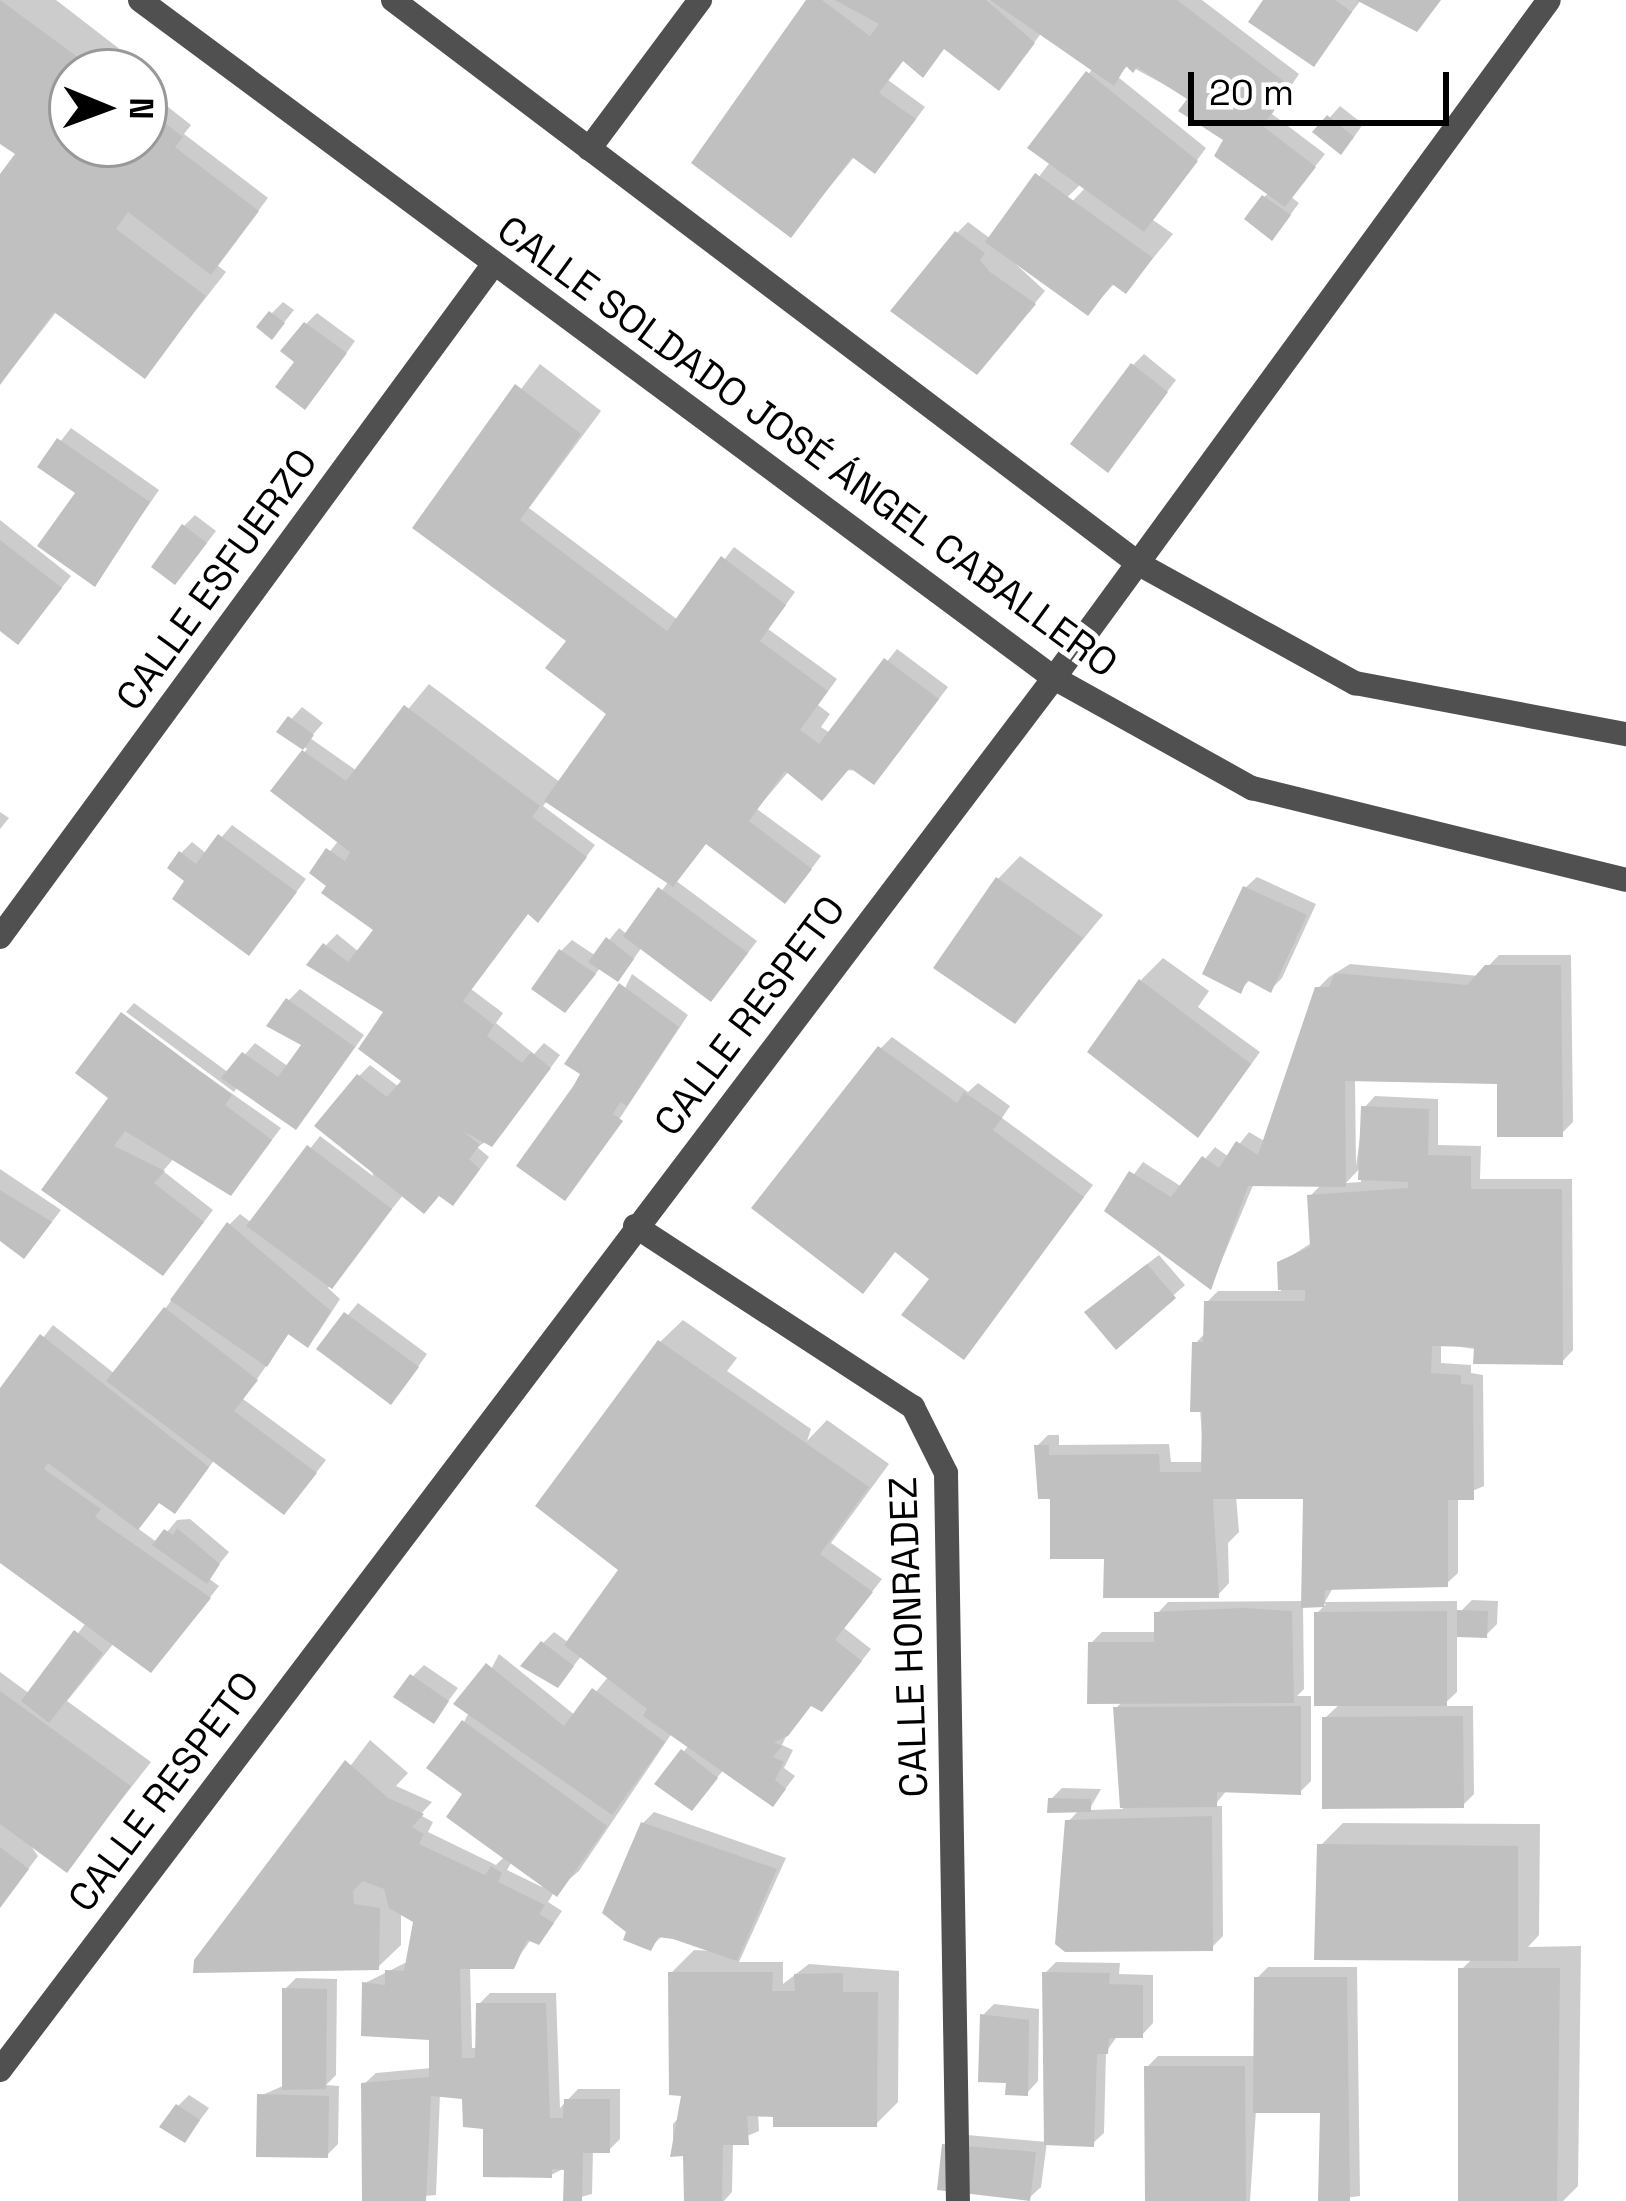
<!DOCTYPE html>
<meta charset="utf-8">
<style>
body{margin:0}
#map{position:relative;width:1626px;height:2201px;overflow:hidden;background:#fff;font-family:"Space Grotesk",sans-serif}
div>[style]{position:absolute}
.shadow>*{inset:0;background:#0003}
.building>*{inset:0;background:#c0c0c0}
.minor>*{height:24px;margin:-12px;padding:0 12px;transform-origin:12px;border-radius:12px;background:#505050}
.tertiary>*{height:24px;margin:-12px;padding:0 12px;transform-origin:12px;border-radius:12px;background:#505050}
span{translate:-50% -50%;white-space:nowrap;text-align:center;line-height:1.15;-webkit-text-stroke:10px #fff;paint-order:stroke}
.street-label{font-size:39px;color:#000}
.north{position:absolute;left:48px;top:48px;width:120px;height:120px;box-sizing:border-box;background:#fff;border:3px solid #999;border-radius:50%;rotate:91deg;font-size:33px;font-weight:700;line-height:48px;text-align:center;color:#000}
.north::after{content:'';display:block;margin:auto;width:42px;height:54px;background:#000;clip-path:polygon(50% 0,100% 100%,50% 72%,0 100%)}
.scale{position:absolute;left:1188px;top:72px;width:261px;height:54px;box-sizing:border-box;border:6px solid #000;border-top:0;padding-left:15px;font-size:36px;line-height:42px;white-space:nowrap;color:#000;-webkit-text-stroke:9px #fff;paint-order:stroke}
</style>
<div id="map">
<div class="shadow">
<div style="clip-path:polygon(0 0,56px 0,130px 57px,124px 72px,72px 72px,72px 144px,144px 144px,144px 88px,191px 125px,184px 134px,268px 198px,217px 265px,226px 272px,145px 375px,57px 311px,0 384px,0 180px,19px 153px,0 139px)"></div>
<div style="clip-path:polygon(evenodd,810px 0,1202px 0,1299px 74px,1272px 114px,1325px 154px,1291px 197px,1299px 203px,1282px 226px,1264px 197px,1270px 192px,1191px 99px,1128px 65px,1118px 77px,1206px 148px,1153px 220px,1173px 234px,1126px 291px,1115px 283px,1088px 312px,993px 243px,1045px 291px,988px 360px,957px 233px,968px 222px,991px 239px,1051px 161px,1032px 147px,1093px 68px,1042px 32px,1010px 76px,945px 46px,904px 59px,888px 80px,925px 107px,886px 159px,855px 156px,791px 234px,810px 0,1081px 184px,1089px 184px,1063px 211px,1058px 206px,1081px 184px)"></div>
<div style="clip-path:polygon(1267px 0,1361px 0,1313px 63px)"></div>
<div style="clip-path:polygon(1340px 106px,1363px 124px,1352px 140px,1317px 132px)"></div>
<div style="clip-path:polygon(283px 302px,294px 310px,282px 325px,272px 313px)"></div>
<div style="clip-path:polygon(317px 313px,355px 341px,316px 395px,299px 361px,306px 324px)"></div>
<div style="clip-path:polygon(1144px 354px,1176px 380px,1108px 469px,1133px 365px)"></div>
<div style="clip-path:polygon(540px 364px,601px 411px,529px 508px,678px 620px,734px 547px,795px 592px,768px 629px,837px 679px,818px 705px,830px 714px,821px 727px,830px 733px,897px 649px,948px 687px,885px 770px,789px 771px,757px 809px,821px 856px,796px 889px,707px 841px,675px 880px,757px 941px,722px 987px,642px 947px,628px 967px,601px 967px,576px 998px,561px 951px,572px 940px,596px 956px,619px 928px,628px 935px,669px 881px,548px 800px,543px 806px,595px 845px,548px 908px,529px 911px,471px 989px,503px 1013px,496px 1023px,534px 1054px,544px 1043px,560px 1055px,503px 1132px,477px 1147px,489px 1157px,464px 1191px,404px 1194px,328px 1288px,340px 1299px,318px 1333px,307px 1344px,290px 1332px,243px 1399px,326px 1460px,295px 1500px,215px 1459px,185px 1500px,160px 1500px,136px 1527px,158px 1543px,177px 1520px,190px 1519px,229px 1552px,208px 1578px,219px 1586px,162px 1658px,114px 1643px,67px 1701px,151px 1762px,67px 1869px,26px 1839px,38px 1856px,0 1907px,0 1672px,30px 1694px,86px 1623px,0 1561px,0 1393px,53px 1325px,115px 1374px,230px 1224px,240px 1214px,252px 1223px,320px 1136px,373px 1176px,359px 1076px,370px 1065px,399px 1087px,405px 1080px,387px 1011px,326px 945px,337px 934px,359px 952px,377px 929px,339px 873px,313px 873px,339px 840px,274px 790px,307px 749px,281px 731px,302px 707px,323px 723px,310px 738px,357px 771px,429px 684px,561px 783px,611px 714px,570px 641px,416px 528px)"></div>
<div style="clip-path:polygon(71px 428px,159px 490px,95px 583px,79px 492px,41px 466px)"></div>
<div style="clip-path:polygon(195px 515px,216px 531px,186px 570px,184px 526px)"></div>
<div style="clip-path:polygon(0 520px,71px 576px,28px 630px,0 628px)"></div>
<div style="clip-path:polygon(0 812px,9px 818px,0 829px)"></div>
<div style="clip-path:polygon(232px 825px,306px 879px,260px 941px,188px 880px,181px 853px,192px 842px,207px 854px)"></div>
<div style="clip-path:polygon(1020px 856px,1103px 915px,1043px 988px,998px 879px)"></div>
<div style="clip-path:polygon(1257px 877px,1316px 904px,1282px 978px,1271px 989px,1251px 979px,1240px 990px,1245px 888px)"></div>
<div style="clip-path:polygon(evenodd,1499px 955px,1571px 955px,1573px 1122px,1561px 1134px,1500px 1081px,1355px 1079px,1356px 1166px,1364px 1108px,1375px 1096px,1438px 1099px,1438px 1145px,1481px 1146px,1480px 1179px,1572px 1179px,1573px 1350px,1562px 1362px,1441px 1344px,1441px 1363px,1471px 1365px,1471px 1373px,1483px 1375px,1484px 1486px,1458px 1497px,1458px 1573px,1446px 1584px,1334px 1586px,1325px 1602px,1457px 1601px,1457px 1615px,1472px 1600px,1498px 1601px,1497px 1624px,1486px 1635px,1457px 1634px,1457px 1692px,1442px 1706px,1473px 1706px,1474px 1794px,1463px 1805px,1325px 1718px,1341px 1703px,1317px 1613px,1326px 1604px,1303px 1605px,1304px 1689px,1297px 1696px,1311px 1696px,1311px 1781px,1300px 1792px,1227px 1790px,1214px 1806px,1222px 1806px,1223px 1936px,1211px 1948px,1058px 1943px,1068px 1822px,1080px 1809px,1051px 1799px,1062px 1788px,1101px 1789px,1089px 1810px,1123px 1809px,1116px 1708px,1123px 1701px,1091px 1643px,1102px 1632px,1157px 1632px,1157px 1614px,1168px 1602px,1304px 1601px,1306px 1496px,1236px 1496px,1239px 1532px,1228px 1543px,1229px 1583px,1218px 1595px,1107px 1560px,1053px 1500px,1037px 1446px,1048px 1435px,1059px 1435px,1059px 1445px,1169px 1444px,1171px 1462px,1204px 1462px,1195px 1344px,1206px 1332px,1207px 1302px,1218px 1291px,1281px 1291px,1280px 1263px,1313px 1242px,1310px 1196px,1322px 1184px,1254px 1183px,1211px 1286px,1108px 1210px,1143px 1162px,1182px 1187px,1215px 1147px,1229px 1157px,1249px 1132px,1266px 1142px,1318px 988px,1329px 977px,1350px 964px,1479px 976px,1499px 955px,1361px 1167px,1361px 1182px,1346px 1183px,1361px 1167px)"></div>
<div style="clip-path:polygon(1163px 958px,1209px 991px,1198px 1007px,1260px 1052px,1209px 1123px,1141px 980px)"></div>
<div style="clip-path:polygon(632px 974px,688px 1015px,575px 1186px,577px 1087px)"></div>
<div style="clip-path:polygon(300px 989px,364px 1035px,306px 1116px,238px 1086px,234px 1092px,126px 1012px,134px 1003px,229px 1073px,255px 1043px,289px 1067px,306px 1044px,289px 1000px)"></div>
<div style="clip-path:polygon(122px 1016px,281px 1128px,241px 1181px,174px 1158px,163px 1171px,213px 1210px,173px 1262px,46px 1189px,112px 1097px)"></div>
<div style="clip-path:polygon(892px 1037px,968px 1092px,978px 1083px,1010px 1106px,1002px 1118px,1093px 1185px,964px 1356px,934px 1278px,881px 1048px)"></div>
<div style="clip-path:polygon(0 1169px,61px 1210px,35px 1244px,0 1238px)"></div>
<div style="clip-path:polygon(1159px 1255px,1185px 1285px,1117px 1345px,1099px 1301px)"></div>
<div style="clip-path:polygon(358px 1303px,427px 1354px,401px 1391px,320px 1348px)"></div>
<div style="clip-path:polygon(evenodd,683px 1320px,737px 1358px,727px 1371px,811px 1429px,807px 1441px,827px 1420px,889px 1464px,831px 1543px,882px 1579px,844px 1628px,871px 1649px,833px 1697px,812px 1703px,788px 1732px,782px 1745px,793px 1750px,784px 1768px,795px 1776px,783px 1792px,724px 1769px,702px 1797px,659px 1783px,689px 1745px,672px 1733px,579px 1871px,554px 1892px,548px 1902px,562px 1911px,549px 1930px,532px 1938px,512px 1966px,470px 1966px,472px 2048px,478px 2048px,479px 2004px,490px 1993px,556px 1993px,560px 2108px,578px 2089px,620px 2089px,620px 2139px,609px 2150px,593px 2150px,592px 2194px,566px 2201px,567px 2167px,551px 2175px,487px 2126px,465px 2096px,440px 2094px,436px 2195px,365px 2201px,364px 2084px,376px 2073px,432px 2068px,432px 2037px,365px 1983px,409px 1961px,417px 1920px,401px 1911px,401px 1945px,378px 1967px,196px 1970px,370px 1740px,408px 1773px,396px 1786px,432px 1802px,420px 1815px,433px 1822px,428px 1832px,496px 1865px,505px 1856px,474px 1783px,464px 1722px,499px 1654px,576px 1716px,609px 1676px,582px 1655px,568px 1673px,543px 1643px,554px 1632px,569px 1643px,622px 1569px,660px 1342px,683px 1320px,512px 1861px,544px 1884px,542px 1887px,507px 1870px,512px 1861px)"></div>
<div style="clip-path:polygon(424px 1665px,458px 1688px,434px 1720px,413px 1676px)"></div>
<div style="clip-path:polygon(654px 1812px,786px 1858px,739px 1962px,783px 1962px,783px 1984px,809px 1964px,899px 1971px,898px 2102px,876px 2124px,758px 2114px,759px 2131px,733px 2142px,732px 2192px,724px 2201px,687px 2201px,686px 2152px,673px 2154px,673px 2124px,683px 2113px,671px 1973px,694px 1950px,713px 1951px,663px 1935px,651px 1947px,614px 1923px,643px 1823px)"></div>
<div style="clip-path:polygon(1343px 1823px,1540px 1824px,1539px 1935px,1528px 1947px,1581px 1946px,1578px 2186px,1563px 2201px,1461px 2201px,1461px 1970px,1473px 1958px,1320px 1846px)"></div>
<div style="clip-path:polygon(1056px 1962px,1120px 1963px,1119px 1974px,1153px 1975px,1153px 2023px,1142px 2035px,1118px 2035px,1106px 2052px,1104px 2133px,1092px 2144px,1045px 1973px)"></div>
<div style="clip-path:polygon(1268px 1967px,1357px 1967px,1360px 2196px,1321px 2201px,1323px 2110px,1256px 2110px,1250px 2201px,1148px 2201px,1147px 2067px,1158px 2056px,1257px 2056px,1257px 1978px)"></div>
<div style="clip-path:polygon(296px 1978px,337px 1979px,336px 2075px,326px 2085px,339px 2086px,338px 2144px,327px 2155px,260px 2096px,285px 2085px,285px 1989px)"></div>
<div style="clip-path:polygon(994px 2004px,1039px 2009px,1038px 2081px,1027px 2093px,1010px 2080px,983px 2015px)"></div>
<div style="clip-path:polygon(189px 2095px,209px 2108px,185px 2140px,178px 2106px)"></div>
<div style="clip-path:polygon(956px 2134px,1047px 2142px,1041px 2187px,1029px 2198px,940px 2187px)"></div>
</div>
<div class="building">
<div style="clip-path:polygon(0 0,98px 72px,72px 72px,72px 144px,144px 144px,144px 107px,183px 137px,175px 147px,259px 211px,211px 275px,128px 212px,116px 229px,206px 296px,145px 379px,54px 312px,0 385px,0 174px,15px 154px,0 144px)"></div>
<div style="clip-path:polygon(806px 0,822px 0,870px 36px,879px 24px,835px 0,986px 0,1035px 43px,999px 91px,944px 49px,923px 78px,903px 61px,879px 93px,916px 119px,875px 174px,852px 157px,791px 238px,691px 163px)"></div>
<div style="clip-path:polygon(990px 0,1177px 0,1290px 86px,1263px 126px,1316px 167px,1285px 207px,1214px 156px,1223px 140px,1178px 111px,1187px 99px,1137px 67px,1133px 73px,1126px 66px,1114px 86px)"></div>
<div style="clip-path:polygon(1263px 0,1335px 0,1352px 12px,1314px 67px,1248px 22px)"></div>
<div style="clip-path:polygon(1356px 0,1441px 0,1417px 32px)"></div>
<div style="clip-path:polygon(1086px 71px,1198px 161px,1144px 232px,1027px 148px)"></div>
<div style="clip-path:polygon(1327px 115px,1354px 137px,1341px 155px,1312px 132px)"></div>
<div style="clip-path:polygon(1035px 173px,1153px 258px,1126px 294px,1112px 284px,1088px 316px,985px 242px)"></div>
<div style="clip-path:polygon(1262px 195px,1291px 215px,1272px 241px,1244px 219px)"></div>
<div style="clip-path:polygon(955px 231px,985px 253px,980px 260px,990px 272px,1036px 304px,977px 375px,890px 311px)"></div>
<div style="clip-path:polygon(269px 311px,285px 323px,272px 340px,256px 327px)"></div>
<div style="clip-path:polygon(304px 322px,347px 353px,305px 410px,275px 387px,294px 362px,280px 351px)"></div>
<div style="clip-path:polygon(1131px 363px,1168px 392px,1108px 473px,1070px 444px)"></div>
<div style="clip-path:polygon(515px 384px,581px 434px,520px 520px,667px 631px,721px 556px,786px 605px,760px 641px,828px 691px,800px 730px,810px 737px,819px 744px,884px 658px,939px 699px,874px 785px,850px 768px,822px 801px,785px 771px,749px 821px,812px 869px,785px 904px,706px 844px,673px 887px,544px 801px,606px 714px,545px 668px,566px 641px,412px 528px)"></div>
<div style="clip-path:polygon(57px 438px,150px 502px,95px 587px,37px 546px,75px 493px,37px 467px)"></div>
<div style="clip-path:polygon(182px 524px,207px 543px,175px 585px,151px 567px)"></div>
<div style="clip-path:polygon(0 540px,62px 588px,18px 645px,0 631px)"></div>
<div style="clip-path:polygon(404px 705px,540px 806px,532px 817px,587px 857px,538px 923px,528px 914px,463px 1001px,494px 1025px,487px 1036px,522px 1063px,531px 1052px,551px 1068px,492px 1147px,463px 1131px,480px 1145px,469px 1159px,480px 1169px,453px 1206px,439px 1196px,424px 1214px,314px 1126px,357px 1074px,387px 1097px,401px 1081px,358px 1049px,383px 1012px,306px 965px,323px 943px,348px 962px,373px 930px,321px 893px,326px 886px,309px 873px,326px 848px,345px 861px,350px 852px,270px 791px,302px 750px,346px 781px)"></div>
<div style="clip-path:polygon(288px 716px,314px 735px,303px 750px,276px 732px)"></div>
<div style="clip-path:polygon(218px 834px,297px 892px,249px 956px,172px 899px,184px 881px,167px 868px,179px 851px,196px 864px)"></div>
<div style="clip-path:polygon(996px 877px,1083px 938px,1015px 1024px,933px 968px)"></div>
<div style="clip-path:polygon(1243px 886px,1307px 915px,1271px 993px,1247px 980px,1241px 994px,1202px 974px)"></div>
<div style="clip-path:polygon(658px 887px,748px 953px,711px 1002px,623px 936px)"></div>
<div style="clip-path:polygon(606px 937px,634px 959px,618px 982px,588px 962px)"></div>
<div style="clip-path:polygon(559px 949px,596px 974px,565px 1013px,531px 989px)"></div>
<div style="clip-path:polygon(1485px 965px,1561px 965px,1563px 1137px,1497px 1137px,1497px 1084px,1345px 1081px,1346px 1187px,1248px 1186px,1211px 1290px,1104px 1211px,1129px 1171px,1171px 1197px,1202px 1156px,1219px 1168px,1236px 1141px,1258px 1155px,1315px 987px,1329px 987px,1335px 973px,1467px 985px)"></div>
<div style="clip-path:polygon(1139px 979px,1251px 1064px,1198px 1138px,1087px 1052px)"></div>
<div style="clip-path:polygon(619px 983px,679px 1027px,627px 1106px,620px 1102px,613px 1114px,623px 1121px,565px 1201px,516px 1166px,574px 1085px,580px 1074px,564px 1064px)"></div>
<div style="clip-path:polygon(286px 998px,355px 1047px,296px 1130px,221px 1078px,242px 1052px,278px 1077px,301px 1045px,266px 1026px)"></div>
<div style="clip-path:polygon(121px 1012px,232px 1095px,225px 1105px,272px 1140px,231px 1196px,125px 1131px,114px 1146px,165px 1171px,154px 1183px,204px 1222px,163px 1276px,41px 1190px,108px 1098px,75px 1073px)"></div>
<div style="clip-path:polygon(878px 1046px,957px 1103px,964px 1092px,1002px 1118px,993px 1130px,1084px 1197px,964px 1360px,901px 1315px,929px 1279px,895px 1252px,863px 1294px,751px 1208px)"></div>
<div style="clip-path:polygon(1361px 1106px,1429px 1109px,1428px 1155px,1471px 1156px,1471px 1189px,1562px 1189px,1563px 1365px,1473px 1364px,1474px 1347px,1432px 1346px,1431px 1373px,1461px 1375px,1461px 1384px,1473px 1385px,1474px 1500px,1448px 1500px,1448px 1587px,1325px 1590px,1324px 1607px,1301px 1608px,1303px 1499px,1213px 1499px,1219px 1598px,1103px 1598px,1104px 1559px,1050px 1559px,1050px 1499px,1038px 1499px,1034px 1445px,1049px 1445px,1049px 1455px,1159px 1454px,1160px 1472px,1201px 1472px,1202px 1412px,1190px 1412px,1192px 1342px,1203px 1342px,1204px 1301px,1305px 1301px,1305px 1290px,1278px 1290px,1277px 1262px,1310px 1247px,1307px 1195px,1408px 1188px,1408px 1182px,1358px 1180px)"></div>
<div style="clip-path:polygon(307px 1145px,392px 1209px,332px 1289px,246px 1226px)"></div>
<div style="clip-path:polygon(0 1190px,52px 1222px,24px 1259px,0 1241px)"></div>
<div style="clip-path:polygon(227px 1222px,331px 1311px,308px 1348px,288px 1334px,267px 1367px,170px 1300px)"></div>
<div style="clip-path:polygon(1147px 1264px,1176px 1298px,1116px 1350px,1084px 1312px)"></div>
<div style="clip-path:polygon(164px 1307px,258px 1380px,234px 1411px,317px 1473px,284px 1515px,106px 1381px)"></div>
<div style="clip-path:polygon(344px 1312px,419px 1367px,391px 1405px,316px 1349px)"></div>
<div style="clip-path:polygon(40px 1334px,209px 1467px,175px 1514px,159px 1503px,138px 1530px,48px 1463px,44px 1469px,101px 1509px,95px 1517px,211px 1598px,151px 1673px,0 1563px,0 1388px)"></div>
<div style="clip-path:polygon(658px 1340px,869px 1487px,820px 1554px,873px 1592px,835px 1640px,862px 1661px,822px 1712px,811px 1706px,788px 1736px,774px 1742px,782px 1746px,773px 1757px,784px 1762px,775px 1780px,786px 1789px,773px 1807px,643px 1716px,647px 1709px,564px 1645px,618px 1570px,535px 1506px)"></div>
<div style="clip-path:polygon(177px 1528px,220px 1564px,207px 1584px,152px 1545px,164px 1529px,173px 1535px)"></div>
<div style="clip-path:polygon(1243px 1608px,1292px 1611px,1294px 1703px,1087px 1704px,1088px 1642px,1154px 1642px,1154px 1612px)"></div>
<div style="clip-path:polygon(1457px 1610px,1488px 1611px,1487px 1638px,1457px 1637px)"></div>
<div style="clip-path:polygon(1447px 1611px,1447px 1706px,1314px 1706px,1314px 1612px)"></div>
<div style="clip-path:polygon(74px 1630px,103px 1653px,49px 1723px,21px 1701px)"></div>
<div style="clip-path:polygon(541px 1641px,574px 1666px,558px 1688px,520px 1666px)"></div>
<div style="clip-path:polygon(486px 1663px,564px 1726px,592px 1688px,665px 1742px,612px 1815px,453px 1704px)"></div>
<div style="clip-path:polygon(410px 1674px,449px 1701px,434px 1724px,393px 1697px)"></div>
<div style="clip-path:polygon(0 1691px,131px 1786px,67px 1873px,0 1824px)"></div>
<div style="clip-path:polygon(1301px 1706px,1301px 1795px,1217px 1792px,1217px 1807px,1120px 1808px,1113px 1707px)"></div>
<div style="clip-path:polygon(1463px 1716px,1464px 1808px,1322px 1809px,1322px 1717px)"></div>
<div style="clip-path:polygon(462px 1720px,607px 1826px,557px 1897px,446px 1817px,462px 1794px,426px 1768px)"></div>
<div style="clip-path:polygon(681px 1749px,718px 1778px,692px 1811px,654px 1784px)"></div>
<div style="clip-path:polygon(345px 1760px,388px 1798px,424px 1814px,412px 1827px,424px 1834px,419px 1844px,485px 1875px,491px 1866px,502px 1873px,498px 1882px,545px 1905px,539px 1914px,554px 1923px,539px 1945px,527px 1940px,514px 1969px,460px 1969px,462px 2058px,475px 2058px,476px 2003px,546px 2003px,550px 2118px,563px 2118px,564px 2099px,610px 2099px,610px 2153px,583px 2153px,582px 2201px,563px 2201px,564px 2170px,552px 2169px,552px 2178px,483px 2177px,483px 2129px,463px 2127px,462px 2099px,431px 2096px,426px 2201px,362px 2201px,361px 2083px,429px 2077px,429px 2040px,361px 2036px,362px 1982px,385px 1985px,385px 1970px,404px 1971px,413px 1922px,389px 1908px,384px 1889px,363px 1881px,353px 1891px,354px 1904px,380px 1908px,379px 1970px,193px 1973px,194px 1960px)"></div>
<div style="clip-path:polygon(1048px 1798px,1091px 1799px,1091px 1812px,1047px 1813px)"></div>
<div style="clip-path:polygon(1212px 1816px,1213px 1951px,1065px 1952px,1055px 1944px,1065px 1820px)"></div>
<div style="clip-path:polygon(641px 1822px,777px 1869px,737px 1961px,673px 1939px,658px 1937px,651px 1951px,623px 1940px,626px 1932px,602px 1913px)"></div>
<div style="clip-path:polygon(1317px 1844px,1518px 1846px,1518px 1961px,1314px 1960px)"></div>
<div style="clip-path:polygon(0 1847px,29px 1869px,0 1908px)"></div>
<div style="clip-path:polygon(1458px 1968px,1560px 1968px,1557px 2201px,1458px 2201px)"></div>
<div style="clip-path:polygon(668px 1972px,773px 1972px,772px 1991px,795px 1991px,794px 1974px,843px 1973px,843px 1992px,878px 1992px,877px 2127px,773px 2127px,773px 2117px,747px 2116px,749px 2145px,723px 2145px,722px 2201px,684px 2201px,683px 2156px,670px 2157px,681px 2096px,669px 2095px)"></div>
<div style="clip-path:polygon(1042px 1972px,1110px 1973px,1109px 1984px,1143px 1985px,1143px 2038px,1109px 2038px,1108px 2054px,1097px 2054px,1094px 2147px,1044px 2145px)"></div>
<div style="clip-path:polygon(1254px 1977px,1347px 1977px,1350px 2201px,1318px 2201px,1320px 2113px,1253px 2113px)"></div>
<div style="clip-path:polygon(282px 1988px,327px 1989px,326px 2089px,282px 2090px)"></div>
<div style="clip-path:polygon(980px 2014px,1029px 2020px,1028px 2096px,1005px 2095px,1006px 2083px,978px 2082px)"></div>
<div style="clip-path:polygon(1144px 2066px,1245px 2066px,1246px 2201px,1145px 2201px)"></div>
<div style="clip-path:polygon(257px 2094px,329px 2096px,328px 2158px,256px 2157px)"></div>
<div style="clip-path:polygon(176px 2104px,200px 2120px,185px 2143px,159px 2127px)"></div>
<div style="clip-path:polygon(942px 2144px,1036px 2152px,1030px 2201px,937px 2190px)"></div>
</div>
<div class="minor">
<div style="left:589px;top:149px;width:186px;rotate:-53.3deg"></div>
<div style="left:0;top:937px;width:833px;rotate:-53.74deg"></div>
<div style="left:635px;top:1226px;width:332px;rotate:33.1deg"></div>
<div style="left:913px;top:1407px;width:74px;rotate:63.4deg"></div>
<div style="left:946px;top:1473px;width:728px;rotate:89.06deg"></div>
<div style="left:0;top:2070px;width:1746px;rotate:-52.87deg"></div>
<div style="left:1054px;top:678px;width:839px;rotate:-53.87deg"></div>
</div>
<div class="tertiary">
<div style="left:140px;top:0;width:1138px;rotate:36.57deg"></div>
<div style="left:1054px;top:678px;width:227px;rotate:29.1deg"></div>
<div style="left:1252px;top:788px;width:385px;rotate:13.8deg"></div>
<div style="left:393px;top:0;width:935px;rotate:37.09deg"></div>
<div style="left:1139px;top:564px;width:247px;rotate:28.9deg"></div>
<div style="left:1355px;top:683px;width:276px;rotate:10.7deg"></div>
</div>
<div class="street-label">
<span style="left:807px;top:447px;rotate:36deg">CALLE SOLDADO JOSÉ ÁNGEL CABALLERO</span>
<span style="left:217px;top:580px;rotate:-54deg">CALLE ESFUERZO</span>
<span style="left:750px;top:1016px;rotate:-53deg">CALLE RESPETO</span>
<span style="left:909px;top:1637px;rotate:-92deg">CALLE HONRADEZ</span>
<span style="left:164px;top:1792px;rotate:-53deg">CALLE RESPETO</span>
</div>
<div class="north">N</div>
<div class="scale">20 m</div>
</div>
